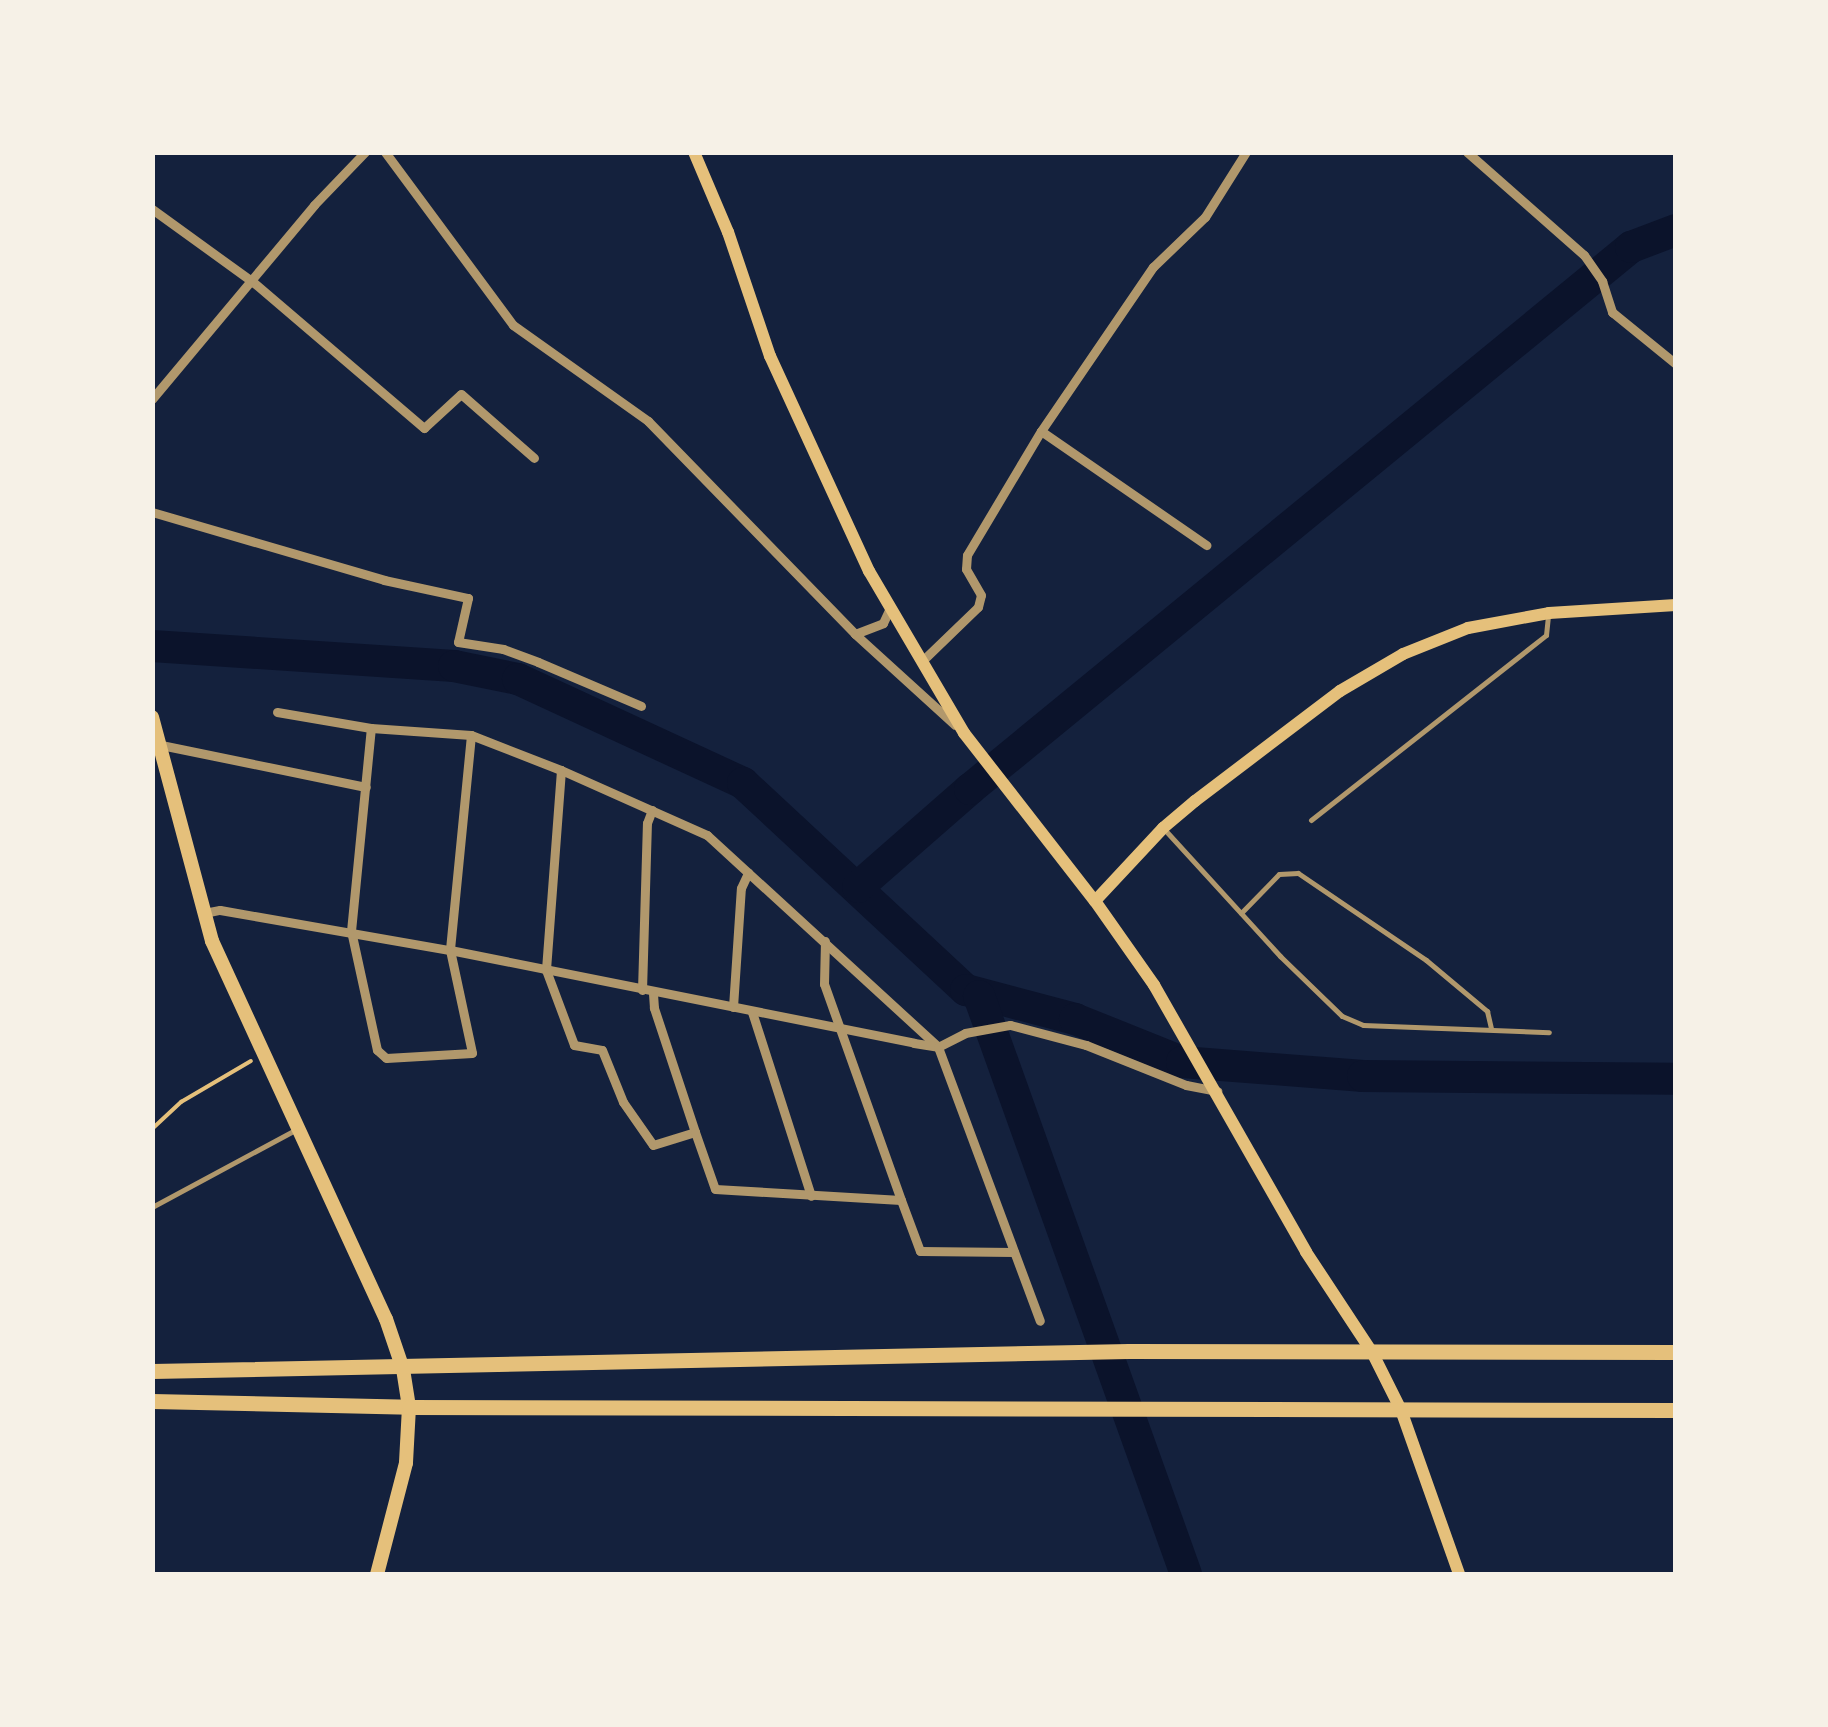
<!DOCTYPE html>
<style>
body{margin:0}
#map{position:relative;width:1828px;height:1727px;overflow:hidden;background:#14213d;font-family:"Fira Sans Condensed",sans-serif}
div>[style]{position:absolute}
.river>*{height:32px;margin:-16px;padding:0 16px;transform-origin:16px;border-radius:16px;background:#0b132b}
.path>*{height:4px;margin:-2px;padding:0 2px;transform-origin:2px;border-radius:2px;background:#e5c07b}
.service>*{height:5px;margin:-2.5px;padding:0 2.5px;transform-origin:2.5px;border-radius:2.5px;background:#b1986c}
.minor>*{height:9px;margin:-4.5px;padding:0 4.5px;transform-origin:4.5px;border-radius:4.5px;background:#b1986c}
.secondary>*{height:12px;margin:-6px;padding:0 6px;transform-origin:6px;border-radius:6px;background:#e5c07b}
.primary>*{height:14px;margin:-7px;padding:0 7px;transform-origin:7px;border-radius:7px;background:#e5c07b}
.trunk>*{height:15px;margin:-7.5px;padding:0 7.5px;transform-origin:7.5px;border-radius:7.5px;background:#e5c07b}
span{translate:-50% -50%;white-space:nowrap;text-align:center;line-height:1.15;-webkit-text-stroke:9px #f6f1e7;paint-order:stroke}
.frame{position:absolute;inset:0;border:155px solid #f6f1e7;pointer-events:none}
</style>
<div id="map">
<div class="river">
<div style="left:152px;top:646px;width:303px;rotate:3.8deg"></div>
<div style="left:454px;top:666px;width:65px;rotate:11.5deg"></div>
<div style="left:518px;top:679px;width:248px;rotate:24.8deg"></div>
<div style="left:743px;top:783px;width:304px;rotate:42.9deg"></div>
<div style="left:966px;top:990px;width:113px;rotate:14.9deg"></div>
<div style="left:1075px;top:1019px;width:115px;rotate:21.9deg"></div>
<div style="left:1182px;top:1062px;width:182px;rotate:4.4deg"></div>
<div style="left:1363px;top:1076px;width:313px;rotate:0.5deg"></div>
<div style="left:858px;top:887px;width:149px;rotate:-41.2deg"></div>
<div style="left:970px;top:789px;width:855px;rotate:-39.35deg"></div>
<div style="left:1631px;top:247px;width:48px;rotate:-20.7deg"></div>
<div style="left:979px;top:996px;width:614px;rotate:70.3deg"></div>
</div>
<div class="path">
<div style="left:152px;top:1129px;width:40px;rotate:-43deg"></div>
<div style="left:181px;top:1102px;width:81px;rotate:-30.4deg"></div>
</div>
<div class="service">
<div style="left:1311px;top:820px;width:299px;rotate:-38.2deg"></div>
<div style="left:1546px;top:635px;width:19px;rotate:-84deg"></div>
<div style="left:1165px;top:830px;width:171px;rotate:47.6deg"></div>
<div style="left:1280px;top:956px;width:86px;rotate:44.1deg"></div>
<div style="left:1342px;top:1016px;width:23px;rotate:23deg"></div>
<div style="left:1363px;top:1025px;width:186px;rotate:2.2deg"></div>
<div style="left:1241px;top:913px;width:54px;rotate:-45.7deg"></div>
<div style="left:1279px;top:874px;width:19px;rotate:-3deg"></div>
<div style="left:1298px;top:873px;width:155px;rotate:34.2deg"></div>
<div style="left:1426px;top:960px;width:80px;rotate:39.9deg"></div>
<div style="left:1487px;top:1011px;width:18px;rotate:77deg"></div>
<div style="left:152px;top:1207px;width:162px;rotate:-28.3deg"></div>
</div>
<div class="minor">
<div style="left:385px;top:152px;width:215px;rotate:53.5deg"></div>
<div style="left:513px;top:325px;width:166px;rotate:35.4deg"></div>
<div style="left:648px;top:421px;width:297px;rotate:45.8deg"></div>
<div style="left:855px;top:634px;width:135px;rotate:42.3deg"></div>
<div style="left:1467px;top:152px;width:156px;rotate:41.4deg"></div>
<div style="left:1584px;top:255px;width:32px;rotate:55deg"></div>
<div style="left:1602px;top:281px;width:33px;rotate:72deg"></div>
<div style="left:1612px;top:312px;width:82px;rotate:39.1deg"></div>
<div style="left:152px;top:209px;width:125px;rotate:35.9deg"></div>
<div style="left:253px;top:282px;width:225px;rotate:40.5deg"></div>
<div style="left:424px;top:428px;width:50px;rotate:-42.6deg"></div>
<div style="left:461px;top:394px;width:97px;rotate:41.2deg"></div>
<div style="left:152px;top:399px;width:253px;rotate:-50.1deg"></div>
<div style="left:314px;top:205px;width:74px;rotate:-46.1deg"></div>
<div style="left:1041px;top:431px;width:201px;rotate:34.6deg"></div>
<div style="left:152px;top:512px;width:242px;rotate:16.3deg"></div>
<div style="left:384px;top:580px;width:86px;rotate:12.1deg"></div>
<div style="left:468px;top:598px;width:45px;rotate:102.8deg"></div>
<div style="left:458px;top:642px;width:46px;rotate:8.8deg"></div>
<div style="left:503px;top:649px;width:37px;rotate:20deg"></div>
<div style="left:538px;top:662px;width:112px;rotate:23.1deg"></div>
<div style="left:855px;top:634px;width:30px;rotate:-21deg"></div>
<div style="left:883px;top:623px;width:17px;rotate:-65deg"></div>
<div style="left:921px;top:662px;width:79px;rotate:-44deg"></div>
<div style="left:978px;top:607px;width:12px;rotate:-76deg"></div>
<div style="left:981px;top:595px;width:30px;rotate:-120deg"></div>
<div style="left:966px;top:569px;width:14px;rotate:-86deg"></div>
<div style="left:967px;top:555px;width:144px;rotate:-59.2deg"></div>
<div style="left:1041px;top:431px;width:199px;rotate:-55.7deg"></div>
<div style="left:1153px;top:267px;width:72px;rotate:-43.9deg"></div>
<div style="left:1205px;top:217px;width:77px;rotate:-57.8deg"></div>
<div style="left:277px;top:712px;width:95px;rotate:9.7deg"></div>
<div style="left:471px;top:735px;width:216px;rotate:95.6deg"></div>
<div style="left:450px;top:950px;width:105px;rotate:77.9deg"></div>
<div style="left:472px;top:1053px;width:86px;rotate:176.7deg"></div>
<div style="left:386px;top:1058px;width:12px;rotate:-138deg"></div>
<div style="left:377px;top:1050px;width:122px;rotate:-102.3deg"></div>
<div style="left:351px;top:931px;width:204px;rotate:-84.4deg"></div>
<div style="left:371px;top:728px;width:100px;rotate:4deg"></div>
<div style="left:471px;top:735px;width:97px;rotate:21.3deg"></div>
<div style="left:561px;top:770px;width:160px;rotate:24deg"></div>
<div style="left:707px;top:835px;width:314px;rotate:42.5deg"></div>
<div style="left:938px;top:1047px;width:292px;rotate:69.6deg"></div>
<div style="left:161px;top:745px;width:209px;rotate:11.6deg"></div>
<div style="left:561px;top:770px;width:201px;rotate:94.3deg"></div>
<div style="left:546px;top:970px;width:80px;rotate:69.5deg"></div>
<div style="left:574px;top:1045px;width:28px;rotate:10deg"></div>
<div style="left:602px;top:1050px;width:56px;rotate:68deg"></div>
<div style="left:623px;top:1102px;width:52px;rotate:55.1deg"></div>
<div style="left:653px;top:1145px;width:44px;rotate:-17.2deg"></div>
<div style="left:695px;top:1132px;width:131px;rotate:-108.3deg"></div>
<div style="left:654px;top:1008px;width:16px;rotate:-94deg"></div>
<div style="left:204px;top:913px;width:16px;rotate:-11deg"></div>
<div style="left:220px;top:910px;width:233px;rotate:9.9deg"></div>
<div style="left:450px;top:950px;width:473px;rotate:11.3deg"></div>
<div style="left:914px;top:1043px;width:24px;rotate:9deg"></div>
<div style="left:938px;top:1047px;width:30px;rotate:-27deg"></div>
<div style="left:965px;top:1033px;width:46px;rotate:-10.1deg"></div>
<div style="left:1010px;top:1025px;width:79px;rotate:14.7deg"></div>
<div style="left:1086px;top:1045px;width:108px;rotate:21.8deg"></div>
<div style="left:1186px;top:1085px;width:32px;rotate:11deg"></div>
<div style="left:642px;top:990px;width:167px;rotate:-88.3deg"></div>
<div style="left:647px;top:823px;width:14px;rotate:-69deg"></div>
<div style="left:733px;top:1007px;width:119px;rotate:-86.2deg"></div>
<div style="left:741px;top:888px;width:17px;rotate:-65deg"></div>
<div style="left:752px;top:1012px;width:193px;rotate:72.2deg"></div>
<div style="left:695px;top:1132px;width:60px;rotate:70.7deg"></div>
<div style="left:715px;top:1189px;width:186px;rotate:3.4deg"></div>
<div style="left:901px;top:1200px;width:229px;rotate:-109.6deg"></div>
<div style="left:824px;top:984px;width:43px;rotate:-88.7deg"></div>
<div style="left:901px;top:1200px;width:54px;rotate:69.6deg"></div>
<div style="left:920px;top:1251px;width:94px;rotate:0.6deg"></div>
</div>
<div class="secondary">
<div style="left:694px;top:152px;width:87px;rotate:67deg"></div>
<div style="left:728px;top:232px;width:131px;rotate:71.3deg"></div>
<div style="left:770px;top:356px;width:237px;rotate:65.3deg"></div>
<div style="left:869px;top:571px;width:188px;rotate:59.6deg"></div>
<div style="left:964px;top:733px;width:213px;rotate:52.1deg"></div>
<div style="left:1095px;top:901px;width:103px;rotate:54.9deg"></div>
<div style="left:1154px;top:985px;width:307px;rotate:60.3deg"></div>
<div style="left:1306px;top:1252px;width:120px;rotate:56.6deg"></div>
<div style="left:1372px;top:1352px;width:65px;rotate:63.4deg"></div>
<div style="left:1401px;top:1410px;width:174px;rotate:70.5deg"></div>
<div style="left:1095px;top:901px;width:100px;rotate:-47deg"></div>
<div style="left:1163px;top:828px;width:42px;rotate:-40.2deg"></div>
<div style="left:1195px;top:801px;width:182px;rotate:-37.2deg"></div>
<div style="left:1340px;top:691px;width:73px;rotate:-30.4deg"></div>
<div style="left:1403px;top:654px;width:70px;rotate:-21.8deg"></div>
<div style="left:1468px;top:628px;width:82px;rotate:-10.5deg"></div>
<div style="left:1549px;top:613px;width:127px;rotate:-3.6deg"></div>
</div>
<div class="primary">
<div style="left:152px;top:717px;width:232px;rotate:75deg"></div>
<div style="left:212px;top:941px;width:416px;rotate:65.3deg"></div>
<div style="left:386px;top:1319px;width:53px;rotate:71.2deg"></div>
<div style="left:403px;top:1369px;width:38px;rotate:81deg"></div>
<div style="left:409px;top:1407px;width:56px;rotate:93.1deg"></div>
<div style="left:406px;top:1463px;width:115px;rotate:104.6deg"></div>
</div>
<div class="trunk">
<div style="left:152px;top:1371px;width:977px;rotate:-1.17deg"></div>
<div style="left:1129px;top:1351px;width:547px;rotate:0.1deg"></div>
<div style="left:152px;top:1401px;width:257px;rotate:1.3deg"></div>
<div style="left:409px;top:1407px;width:1267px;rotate:0.14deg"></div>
</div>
<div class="frame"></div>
</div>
